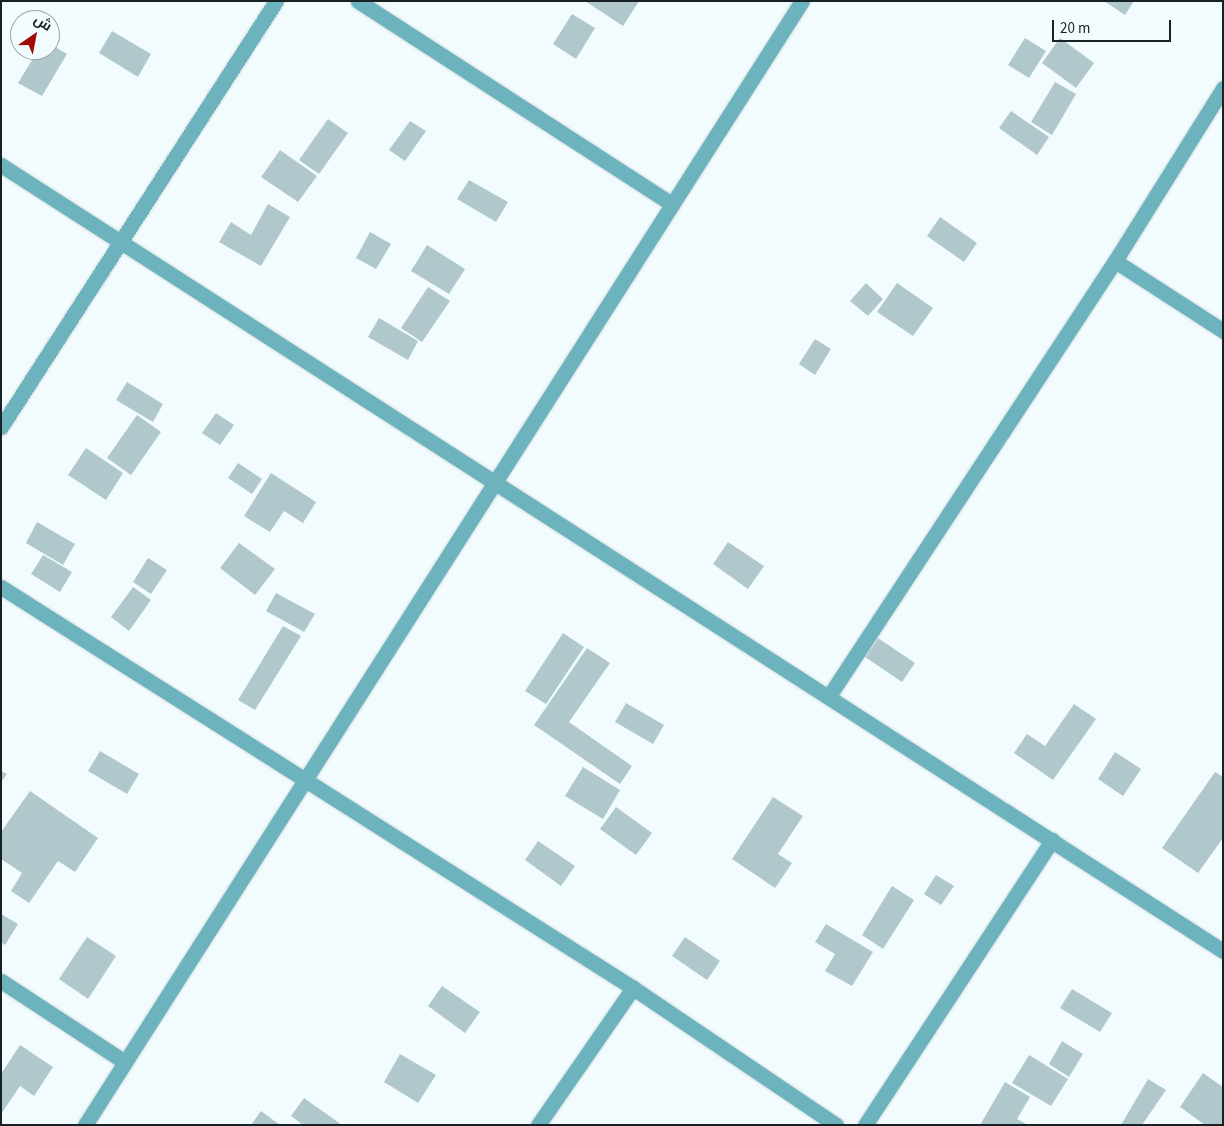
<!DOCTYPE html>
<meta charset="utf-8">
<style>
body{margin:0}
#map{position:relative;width:1224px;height:1126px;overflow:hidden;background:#f2fcfe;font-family:"Source Sans 3",Cairo,sans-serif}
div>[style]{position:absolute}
.building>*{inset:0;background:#b0c8cc}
.roads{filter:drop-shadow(0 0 1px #cfd9db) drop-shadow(0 0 1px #cfd9db)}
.minor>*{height:15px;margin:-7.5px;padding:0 7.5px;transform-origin:7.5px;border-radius:7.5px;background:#6cb3be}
span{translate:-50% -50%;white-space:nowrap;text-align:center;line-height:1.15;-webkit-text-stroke:4px #f2fcfe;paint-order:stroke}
.frame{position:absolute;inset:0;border:2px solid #182123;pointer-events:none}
.north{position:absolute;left:10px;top:10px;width:50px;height:50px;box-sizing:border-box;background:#f2fcfe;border:1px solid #9ba4a6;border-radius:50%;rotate:33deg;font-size:14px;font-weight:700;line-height:20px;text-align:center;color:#182123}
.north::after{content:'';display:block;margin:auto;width:18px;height:22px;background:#a30b07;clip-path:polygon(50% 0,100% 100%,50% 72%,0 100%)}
.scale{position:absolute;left:1052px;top:20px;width:119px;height:22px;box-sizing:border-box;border:2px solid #182123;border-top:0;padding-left:6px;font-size:15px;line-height:18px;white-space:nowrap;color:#182123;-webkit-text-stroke:4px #f2fcfe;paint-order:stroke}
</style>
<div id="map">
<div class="building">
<div style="clip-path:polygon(585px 1px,639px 1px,623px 26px)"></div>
<div style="clip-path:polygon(1104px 1px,1134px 1px,1125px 15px)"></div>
<div style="clip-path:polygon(572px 14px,595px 28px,576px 59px,553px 44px)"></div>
<div style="clip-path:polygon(112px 31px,151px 54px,138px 77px,99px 53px)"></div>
<div style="clip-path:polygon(1025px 38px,1046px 51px,1029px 78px,1008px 65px)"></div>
<div style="clip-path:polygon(1060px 38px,1094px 63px,1076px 88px,1042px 63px)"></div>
<div style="clip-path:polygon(50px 44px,67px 54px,42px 96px,18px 83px,38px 50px,50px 50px)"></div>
<div style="clip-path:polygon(1055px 82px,1076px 94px,1052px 135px,1031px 122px)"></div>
<div style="clip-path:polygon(1011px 111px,1049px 137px,1037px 155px,999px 128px)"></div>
<div style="clip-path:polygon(328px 119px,348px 133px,319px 174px,299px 160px)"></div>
<div style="clip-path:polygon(410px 121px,426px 131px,405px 161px,389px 150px)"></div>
<div style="clip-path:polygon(280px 150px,317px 176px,298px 202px,261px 177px)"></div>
<div style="clip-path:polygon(469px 180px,508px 202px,496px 222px,457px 199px)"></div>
<div style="clip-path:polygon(268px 204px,290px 217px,261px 266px,219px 242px,231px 222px,251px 235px)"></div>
<div style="clip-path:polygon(940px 217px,977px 243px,964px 262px,927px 236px)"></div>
<div style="clip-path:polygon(370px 232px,391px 244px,376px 269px,356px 258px)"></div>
<div style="clip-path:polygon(427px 245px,465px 269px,449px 294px,411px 271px)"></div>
<div style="clip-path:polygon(866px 283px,883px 299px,868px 316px,850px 301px)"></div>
<div style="clip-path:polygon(897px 283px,933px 308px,913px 336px,877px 312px)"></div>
<div style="clip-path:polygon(428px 287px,450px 301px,422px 342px,401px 328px)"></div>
<div style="clip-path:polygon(379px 318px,418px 341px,408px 360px,368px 337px)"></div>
<div style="clip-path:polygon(815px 339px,831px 349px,815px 375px,799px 364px)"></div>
<div style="clip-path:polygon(127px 382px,163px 404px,153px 422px,116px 400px)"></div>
<div style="clip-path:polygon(216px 413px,234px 425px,220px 445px,202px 433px)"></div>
<div style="clip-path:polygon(137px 415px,161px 432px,131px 475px,107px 458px)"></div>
<div style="clip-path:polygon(86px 448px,123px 473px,106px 500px,68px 475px)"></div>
<div style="clip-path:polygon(238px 463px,262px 479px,252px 494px,228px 478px)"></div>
<div style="clip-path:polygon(271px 473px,316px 502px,303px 523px,284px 511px,270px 532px,244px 516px)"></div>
<div style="clip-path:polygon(37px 522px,75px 544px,63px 565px,26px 543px)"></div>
<div style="clip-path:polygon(728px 542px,764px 566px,748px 589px,713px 564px)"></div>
<div style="clip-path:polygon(239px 543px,275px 569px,255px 595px,220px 568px)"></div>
<div style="clip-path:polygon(43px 555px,72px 572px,60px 592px,31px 574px)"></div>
<div style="clip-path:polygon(148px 558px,167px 570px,151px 594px,133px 582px)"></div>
<div style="clip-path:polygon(133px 587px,151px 600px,129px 631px,111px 617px)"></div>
<div style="clip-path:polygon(276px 593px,315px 614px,304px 632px,266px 611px)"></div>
<div style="clip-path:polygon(283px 626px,301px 636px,255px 710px,238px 700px)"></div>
<div style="clip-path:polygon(563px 633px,584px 647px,546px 704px,525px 691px)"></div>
<div style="clip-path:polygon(878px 638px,915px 663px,902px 682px,865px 657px)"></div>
<div style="clip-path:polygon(587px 648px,610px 663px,569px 722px,632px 766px,620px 784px,534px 725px)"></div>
<div style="clip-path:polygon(626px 703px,664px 725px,653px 744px,615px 722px)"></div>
<div style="clip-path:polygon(1074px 704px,1096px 719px,1053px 780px,1014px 753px,1027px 734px,1045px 746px)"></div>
<div style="clip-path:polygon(100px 751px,139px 774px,127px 794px,88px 771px)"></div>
<div style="clip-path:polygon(1115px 752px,1141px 769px,1123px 796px,1098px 779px)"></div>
<div style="clip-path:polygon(583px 767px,620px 790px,603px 819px,565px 796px)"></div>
<div style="clip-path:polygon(1px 771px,7px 774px,1px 782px)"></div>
<div style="clip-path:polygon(1215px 772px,1223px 777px,1223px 838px,1198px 873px,1162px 848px)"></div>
<div style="clip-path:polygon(30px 791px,98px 838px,75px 872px,58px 861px,29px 903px,11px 891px,22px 873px,1px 859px,1px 832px)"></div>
<div style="clip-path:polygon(773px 797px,803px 816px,778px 854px,792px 863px,775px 888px,732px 859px)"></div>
<div style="clip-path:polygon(616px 807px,652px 833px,636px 855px,600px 829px)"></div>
<div style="clip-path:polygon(538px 841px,575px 866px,561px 886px,525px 860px)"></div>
<div style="clip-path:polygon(936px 875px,954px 886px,941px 905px,924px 894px)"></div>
<div style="clip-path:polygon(892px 886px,914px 900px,883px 949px,862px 935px)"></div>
<div style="clip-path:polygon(1px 914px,18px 924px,5px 945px,1px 942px)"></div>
<div style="clip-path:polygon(826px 924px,873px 952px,852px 986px,825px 971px,835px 954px,815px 942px)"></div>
<div style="clip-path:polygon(87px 937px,116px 956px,88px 999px,59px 979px)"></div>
<div style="clip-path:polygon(685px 937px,720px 961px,707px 980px,672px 956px)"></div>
<div style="clip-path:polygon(442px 986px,480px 1012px,465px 1033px,428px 1006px)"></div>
<div style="clip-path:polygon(1072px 989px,1112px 1013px,1100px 1032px,1060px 1008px)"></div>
<div style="clip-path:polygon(1062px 1041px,1083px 1054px,1069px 1077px,1049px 1064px)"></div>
<div style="clip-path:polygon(20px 1045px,53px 1067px,34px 1096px,20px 1086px,1px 1114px,1px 1074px)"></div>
<div style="clip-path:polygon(400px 1054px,436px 1075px,418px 1103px,384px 1082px)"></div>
<div style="clip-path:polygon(1029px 1055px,1068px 1079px,1051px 1106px,1012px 1083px)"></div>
<div style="clip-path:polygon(1203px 1073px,1223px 1087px,1223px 1125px,1205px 1125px,1180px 1107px)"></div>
<div style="clip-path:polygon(1148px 1079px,1166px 1090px,1142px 1125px,1121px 1125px)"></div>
<div style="clip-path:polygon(1005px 1082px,1030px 1097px,1017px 1119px,1028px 1125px,980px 1125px)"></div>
<div style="clip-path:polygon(304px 1098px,342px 1125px,303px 1125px,291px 1116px)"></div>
<div style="clip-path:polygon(261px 1111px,280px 1125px,251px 1125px)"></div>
</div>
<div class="roads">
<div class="minor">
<div style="left:358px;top:1px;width:374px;rotate:32.9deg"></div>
<div style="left:1px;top:165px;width:1453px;rotate:32.75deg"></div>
<div style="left:1115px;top:261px;width:129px;rotate:32.9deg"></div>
<div style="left:1px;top:427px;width:507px;rotate:-57.16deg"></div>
<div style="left:1px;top:587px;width:748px;rotate:32.39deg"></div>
<div style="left:633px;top:988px;width:245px;rotate:34deg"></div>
<div style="left:829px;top:696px;width:521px;rotate:-56.68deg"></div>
<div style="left:1115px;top:261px;width:204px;rotate:-58deg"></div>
<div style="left:1px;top:981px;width:148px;rotate:33.2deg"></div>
<div style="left:85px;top:1125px;width:1333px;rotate:-57.47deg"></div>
<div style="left:538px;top:1125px;width:167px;rotate:-55.3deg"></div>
<div style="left:865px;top:1125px;width:341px;rotate:-56.7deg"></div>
</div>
</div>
<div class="frame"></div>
<div class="north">ش</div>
<div class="scale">20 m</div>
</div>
